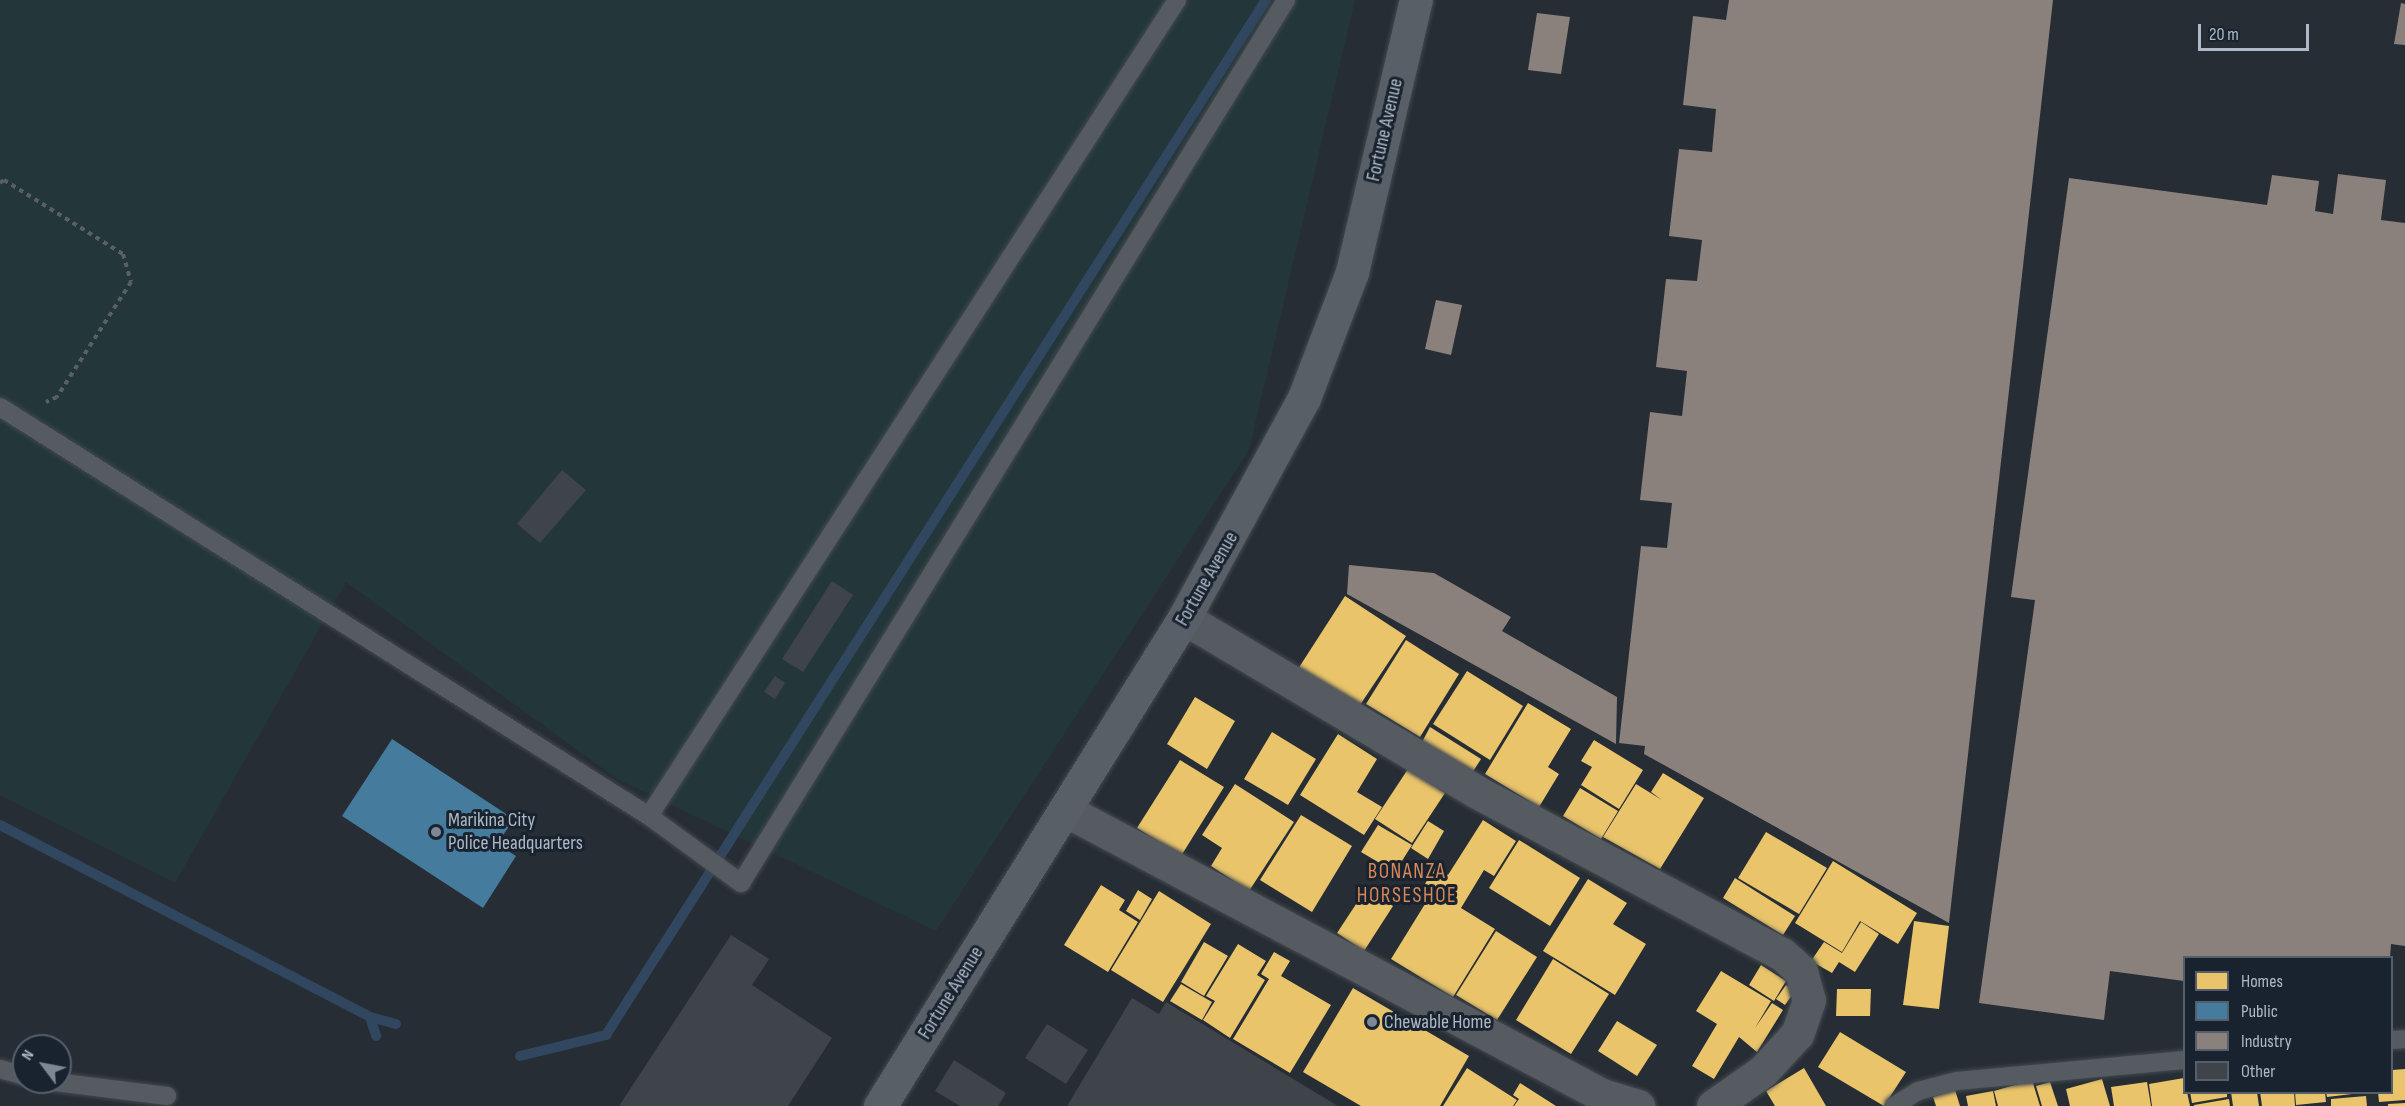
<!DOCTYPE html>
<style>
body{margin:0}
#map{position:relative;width:2405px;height:1106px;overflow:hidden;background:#262d34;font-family:"Sofia Sans Condensed",sans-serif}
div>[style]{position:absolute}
.green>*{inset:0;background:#23373a}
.homes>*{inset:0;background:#e9c46a}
.public>*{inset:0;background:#457b9d}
.industry>*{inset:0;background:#8a817c}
.stream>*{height:10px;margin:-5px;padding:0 5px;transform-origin:5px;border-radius:5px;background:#31465f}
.building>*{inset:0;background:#3e444a}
.path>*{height:4px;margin-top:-2px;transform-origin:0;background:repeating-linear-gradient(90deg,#585f65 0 4.5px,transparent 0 9px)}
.roads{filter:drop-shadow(0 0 2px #44494f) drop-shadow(0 0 2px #44494f)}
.lane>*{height:18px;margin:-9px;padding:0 9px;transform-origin:9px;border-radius:9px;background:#565b62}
.street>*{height:33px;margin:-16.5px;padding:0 16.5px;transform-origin:16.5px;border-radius:16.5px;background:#565b62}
.secondary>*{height:33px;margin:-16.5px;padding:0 16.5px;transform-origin:16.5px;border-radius:16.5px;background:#595f67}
.dots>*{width:16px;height:16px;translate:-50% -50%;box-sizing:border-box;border:3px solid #19232f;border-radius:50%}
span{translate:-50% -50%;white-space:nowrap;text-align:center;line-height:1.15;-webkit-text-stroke:6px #19232f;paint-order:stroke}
.street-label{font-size:20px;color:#aeb9c7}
.poi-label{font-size:20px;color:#aeb9c7}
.left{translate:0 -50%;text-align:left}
.neighbourhood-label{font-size:21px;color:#d88957;letter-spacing:1.5px}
.legend{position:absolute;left:2183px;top:956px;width:210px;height:138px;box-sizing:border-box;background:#19232f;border:2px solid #555f6c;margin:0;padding:8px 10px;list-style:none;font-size:18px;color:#aeb9c7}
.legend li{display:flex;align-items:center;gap:12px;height:30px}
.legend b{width:30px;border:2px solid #555f6c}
.north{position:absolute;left:12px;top:1034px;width:60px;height:60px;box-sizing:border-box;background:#19232f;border:2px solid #555f6c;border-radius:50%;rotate:302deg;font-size:16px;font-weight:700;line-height:24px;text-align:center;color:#aeb9c7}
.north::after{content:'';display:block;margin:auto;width:21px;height:27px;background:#7e8894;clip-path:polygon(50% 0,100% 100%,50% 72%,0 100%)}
.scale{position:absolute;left:2198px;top:24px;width:111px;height:27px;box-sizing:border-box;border:3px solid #aeb9c7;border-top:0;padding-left:8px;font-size:18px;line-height:21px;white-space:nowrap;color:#aeb9c7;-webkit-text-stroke:4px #19232f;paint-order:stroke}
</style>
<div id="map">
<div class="green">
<div style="clip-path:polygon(0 0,1355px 0,1249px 450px,936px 931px,617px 779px,346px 582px,175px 883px,0 795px)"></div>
</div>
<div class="homes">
<div style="clip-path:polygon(1345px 596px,1406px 636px,1358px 708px,1298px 669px)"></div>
<div style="clip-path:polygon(1406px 640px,1459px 674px,1420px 737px,1366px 704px)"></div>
<div style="clip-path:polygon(1467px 671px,1523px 706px,1490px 760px,1433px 724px)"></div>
<div style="clip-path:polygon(1195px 697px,1235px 721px,1207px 769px,1167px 744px)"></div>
<div style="clip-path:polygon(1528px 703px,1571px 729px,1548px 767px,1559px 774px,1539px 807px,1485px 774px)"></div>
<div style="clip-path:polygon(1430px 727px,1481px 759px,1472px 773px,1422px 742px)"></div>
<div style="clip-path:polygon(1272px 732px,1316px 759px,1288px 805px,1244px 779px)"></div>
<div style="clip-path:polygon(1338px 734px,1377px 759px,1357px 792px,1382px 807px,1364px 835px,1300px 795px)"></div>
<div style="clip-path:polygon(1594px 740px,1643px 770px,1619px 809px,1581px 785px,1592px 767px,1581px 761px)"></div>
<div style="clip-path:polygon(1180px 760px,1224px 787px,1181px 856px,1137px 828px)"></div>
<div style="clip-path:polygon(1408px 769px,1445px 793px,1412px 843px,1375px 819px)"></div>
<div style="clip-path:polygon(1663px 773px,1704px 798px,1660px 869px,1603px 837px,1636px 784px,1662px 800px,1651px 792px)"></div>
<div style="clip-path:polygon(1235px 784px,1294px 822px,1249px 891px,1211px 866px,1222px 848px,1202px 835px)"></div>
<div style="clip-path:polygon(1580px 788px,1618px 811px,1601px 839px,1563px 816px)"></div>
<div style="clip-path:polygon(1301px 815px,1352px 846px,1312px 912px,1260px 880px)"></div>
<div style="clip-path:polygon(1483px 820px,1516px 841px,1494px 876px,1484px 870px,1461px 908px,1495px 929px,1453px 997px,1391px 959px,1433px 891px,1444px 897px,1425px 884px,1435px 867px,1448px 875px)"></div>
<div style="clip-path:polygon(1428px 821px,1444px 831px,1428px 859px,1411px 848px)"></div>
<div style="clip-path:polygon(1378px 825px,1412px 845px,1395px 872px,1361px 852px)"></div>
<div style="clip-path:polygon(1766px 832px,1827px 868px,1799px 914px,1738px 878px)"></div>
<div style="clip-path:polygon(1519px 840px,1580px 878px,1550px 926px,1489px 888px)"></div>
<div style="clip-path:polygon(1833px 861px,1917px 913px,1898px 944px,1860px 921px,1842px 952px,1795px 923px)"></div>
<div style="clip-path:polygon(1735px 878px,1795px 916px,1783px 935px,1723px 898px)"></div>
<div style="clip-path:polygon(1588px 879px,1627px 903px,1613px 924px,1646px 944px,1615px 995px,1543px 951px)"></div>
<div style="clip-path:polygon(1101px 885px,1125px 900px,1119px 910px,1138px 922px,1108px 972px,1064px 945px)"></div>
<div style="clip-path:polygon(1366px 889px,1393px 906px,1364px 951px,1337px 933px)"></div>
<div style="clip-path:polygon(1138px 890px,1152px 899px,1140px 920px,1126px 911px)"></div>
<div style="clip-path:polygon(1159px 891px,1211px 924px,1163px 1002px,1111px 970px)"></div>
<div style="clip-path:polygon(1914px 921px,1949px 926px,1939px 1009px,1903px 1005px)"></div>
<div style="clip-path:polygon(1861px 922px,1879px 934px,1855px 972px,1839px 962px,1832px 973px,1811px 961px,1824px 942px,1842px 953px)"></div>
<div style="clip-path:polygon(1496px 931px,1537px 957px,1497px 1020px,1456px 995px)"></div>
<div style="clip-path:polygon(1204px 942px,1228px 956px,1204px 996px,1181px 982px)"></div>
<div style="clip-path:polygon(1238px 944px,1266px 961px,1257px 975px,1265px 980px,1230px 1038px,1203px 1020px,1215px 1001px,1206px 996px)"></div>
<div style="clip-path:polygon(1274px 952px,1290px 961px,1281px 976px,1331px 1005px,1290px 1073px,1233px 1039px,1269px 979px,1261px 974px)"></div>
<div style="clip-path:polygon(1553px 959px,1609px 994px,1571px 1054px,1516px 1020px)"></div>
<div style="clip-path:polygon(1761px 965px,1786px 981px,1774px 1001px,1749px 985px)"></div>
<div style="clip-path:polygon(1721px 971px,1771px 1001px,1755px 1028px,1772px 1003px,1783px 1010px,1757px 1052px,1739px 1037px,1714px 1079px,1692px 1066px,1717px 1024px,1696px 1011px)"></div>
<div style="clip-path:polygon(1181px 984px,1212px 1002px,1202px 1020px,1170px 1001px)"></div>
<div style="clip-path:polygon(1786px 985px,1795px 991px,1785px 1005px,1776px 999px)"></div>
<div style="clip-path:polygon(1353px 988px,1469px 1056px,1440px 1106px,1361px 1106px,1303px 1072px)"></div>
<div style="clip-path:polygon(1837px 989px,1871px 989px,1870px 1016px,1836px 1016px)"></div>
<div style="clip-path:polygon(1617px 1021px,1657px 1045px,1637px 1076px,1598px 1051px)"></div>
<div style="clip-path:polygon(1840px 1032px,1906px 1072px,1884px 1106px,1818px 1067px)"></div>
<div style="clip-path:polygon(1467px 1068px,1517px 1100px,1513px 1106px,1443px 1106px)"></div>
<div style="clip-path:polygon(1804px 1068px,1826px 1106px,1775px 1106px,1766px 1091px)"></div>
<div style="clip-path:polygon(2405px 1069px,2405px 1100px,2379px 1102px,2378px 1092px,2392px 1092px,2392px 1070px)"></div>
<div style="clip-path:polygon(2184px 1078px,2190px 1106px,2152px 1106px,2149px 1084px)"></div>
<div style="clip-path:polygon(2102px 1079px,2110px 1106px,2070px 1106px,2066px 1089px)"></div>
<div style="clip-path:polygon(2032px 1080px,2040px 1106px,1998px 1106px,1994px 1091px)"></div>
<div style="clip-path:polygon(2050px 1082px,2058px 1106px,2042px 1106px,2036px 1086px)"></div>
<div style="clip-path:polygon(2147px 1082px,2151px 1106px,2114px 1106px,2111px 1087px)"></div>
<div style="clip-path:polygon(1520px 1083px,1556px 1106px,1514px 1106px,1519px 1099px,1513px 1095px)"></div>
<div style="clip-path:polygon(1955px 1090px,1960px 1106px,1936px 1106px,1933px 1097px)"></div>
<div style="clip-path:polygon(1993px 1091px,1996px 1106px,1968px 1106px,1966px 1096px)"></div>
<div style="clip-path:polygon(2190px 1092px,2227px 1092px,2227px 1097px,2192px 1103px)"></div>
<div style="clip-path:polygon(2231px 1092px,2257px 1092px,2259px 1106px,2233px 1106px)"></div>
<div style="clip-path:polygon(2260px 1092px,2294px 1092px,2295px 1106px,2262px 1106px)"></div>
<div style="clip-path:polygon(2295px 1092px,2325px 1092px,2326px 1102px,2296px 1105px)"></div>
<div style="clip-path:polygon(2326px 1092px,2352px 1092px,2352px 1094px,2327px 1097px)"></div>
<div style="clip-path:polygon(2366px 1096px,2367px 1106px,2331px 1106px,2331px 1099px)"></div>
<div style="clip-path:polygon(2229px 1099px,2230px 1106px,2194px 1106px,2194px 1105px)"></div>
<div style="clip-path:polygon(2405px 1103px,2405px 1106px,2388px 1106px,2388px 1104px)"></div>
</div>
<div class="public">
<div style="clip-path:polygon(392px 739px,514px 819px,497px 844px,516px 856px,483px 908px,342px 816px)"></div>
</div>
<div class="industry">
<div style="clip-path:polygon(1729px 0,2053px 0,1949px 923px,1644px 754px,1645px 746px,1619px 743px,1641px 546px,1667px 548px,1672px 503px,1640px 500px,1650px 412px,1682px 416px,1687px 371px,1656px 367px,1666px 279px,1697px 281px,1702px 240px,1669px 236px,1679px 149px,1712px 152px,1716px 109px,1683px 105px,1693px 16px,1726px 20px)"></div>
<div style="clip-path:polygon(2401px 3px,2405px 4px,2405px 45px,2394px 44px)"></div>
<div style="clip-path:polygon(1537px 13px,1570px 17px,1561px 74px,1528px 70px)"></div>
<div style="clip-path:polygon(2338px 174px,2386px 180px,2381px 220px,2405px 223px,2405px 946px,2391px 944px,2390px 958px,2184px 958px,2184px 981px,2110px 971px,2104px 1020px,1979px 1003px,2035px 600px,2011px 597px,2069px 178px,2267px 205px,2272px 175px,2319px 181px,2315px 211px,2333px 214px)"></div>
<div style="clip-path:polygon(1436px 300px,1462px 305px,1451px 355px,1425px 349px)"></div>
<div style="clip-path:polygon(1349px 565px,1434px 573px,1511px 617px,1502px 631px,1617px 697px,1616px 744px,1347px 594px)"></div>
</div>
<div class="stream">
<div style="left:0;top:825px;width:417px;rotate:27.4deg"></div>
<div style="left:370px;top:1017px;width:27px;rotate:15deg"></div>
<div style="left:370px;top:1017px;width:20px;rotate:72deg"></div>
<div style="left:520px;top:1056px;width:89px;rotate:-13.7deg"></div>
<div style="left:606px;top:1035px;width:1228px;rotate:-57.48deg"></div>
</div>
<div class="building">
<div style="clip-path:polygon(562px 470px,586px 490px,540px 543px,517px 524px)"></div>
<div style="clip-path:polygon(832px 581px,853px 595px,803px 672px,782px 659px)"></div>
<div style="clip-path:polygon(775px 676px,785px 683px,775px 699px,764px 692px)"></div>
<div style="clip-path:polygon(731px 935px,769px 959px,752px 985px,832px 1038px,788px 1106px,619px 1106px)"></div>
<div style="clip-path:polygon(1132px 998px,1159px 1014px,1166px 1002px,1338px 1106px,1067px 1106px)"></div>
<div style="clip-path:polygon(1047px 1024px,1088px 1050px,1066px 1084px,1025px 1058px)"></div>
<div style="clip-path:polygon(954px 1060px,1006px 1093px,998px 1106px,960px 1106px,935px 1091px)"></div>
</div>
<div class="path">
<div style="left:0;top:183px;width:5px;rotate:-37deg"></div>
<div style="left:4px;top:180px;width:140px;rotate:31.9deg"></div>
<div style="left:123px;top:254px;width:29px;rotate:74deg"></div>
<div style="left:131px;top:282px;width:137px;rotate:122.8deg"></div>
<div style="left:57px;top:397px;width:12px;rotate:156deg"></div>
</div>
<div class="roads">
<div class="lane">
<div style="left:0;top:407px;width:767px;rotate:32.22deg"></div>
<div style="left:649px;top:816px;width:114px;rotate:36.1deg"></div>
<div style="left:741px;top:883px;width:1038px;rotate:-58.32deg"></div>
<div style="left:649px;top:816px;width:972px;rotate:-57.09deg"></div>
<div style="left:2392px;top:1040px;width:13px;rotate:-4deg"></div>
<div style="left:0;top:1069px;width:25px;rotate:16deg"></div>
<div style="left:55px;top:1082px;width:113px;rotate:7.1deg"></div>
<div style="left:1894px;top:1106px;width:28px;rotate:-32deg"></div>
<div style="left:1918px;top:1091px;width:40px;rotate:-14.4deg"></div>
<div style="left:1957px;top:1081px;width:228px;rotate:-5.3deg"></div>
</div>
<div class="street">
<div style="left:1184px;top:618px;width:339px;rotate:30.7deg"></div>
<div style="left:1475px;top:791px;width:348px;rotate:28deg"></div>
<div style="left:1782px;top:954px;width:25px;rotate:42deg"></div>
<div style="left:1801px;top:971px;width:30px;rotate:75deg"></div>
<div style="left:1809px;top:1000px;width:36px;rotate:109deg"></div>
<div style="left:1797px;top:1034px;width:50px;rotate:132.6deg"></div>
<div style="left:1763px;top:1071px;width:61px;rotate:145deg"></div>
<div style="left:1065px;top:810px;width:608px;rotate:27.96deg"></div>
<div style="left:1602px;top:1095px;width:38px;rotate:17deg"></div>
</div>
<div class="secondary">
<div style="left:880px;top:1106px;width:575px;rotate:-58.08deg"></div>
<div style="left:1184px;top:618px;width:251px;rotate:-61.4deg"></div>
<div style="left:1304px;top:398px;width:135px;rotate:-69.1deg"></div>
<div style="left:1352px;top:272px;width:279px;rotate:-76.8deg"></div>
</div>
</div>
<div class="dots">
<div style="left:436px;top:832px;background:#7e8894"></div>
<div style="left:1372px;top:1022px;background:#7e8894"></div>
</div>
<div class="street-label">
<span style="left:1385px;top:130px;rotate:-77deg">Fortune Avenue</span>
<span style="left:1207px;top:579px;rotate:-60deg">Fortune Avenue</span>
<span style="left:951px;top:993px;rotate:-58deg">Fortune Avenue</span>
</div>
<div class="poi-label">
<span class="left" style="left:448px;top:832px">Marikina City<br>Police Headquarters</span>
<span class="left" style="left:1384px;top:1022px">Chewable Home</span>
</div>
<div class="neighbourhood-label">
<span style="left:1407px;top:884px">BONANZA<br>HORSESHOE</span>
</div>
<ul class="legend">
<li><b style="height:16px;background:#e9c46a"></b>Homes</li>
<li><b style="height:16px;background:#457b9d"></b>Public</li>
<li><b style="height:16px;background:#8a817c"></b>Industry</li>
<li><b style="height:16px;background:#3e444a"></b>Other</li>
</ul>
<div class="north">N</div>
<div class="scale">20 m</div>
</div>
